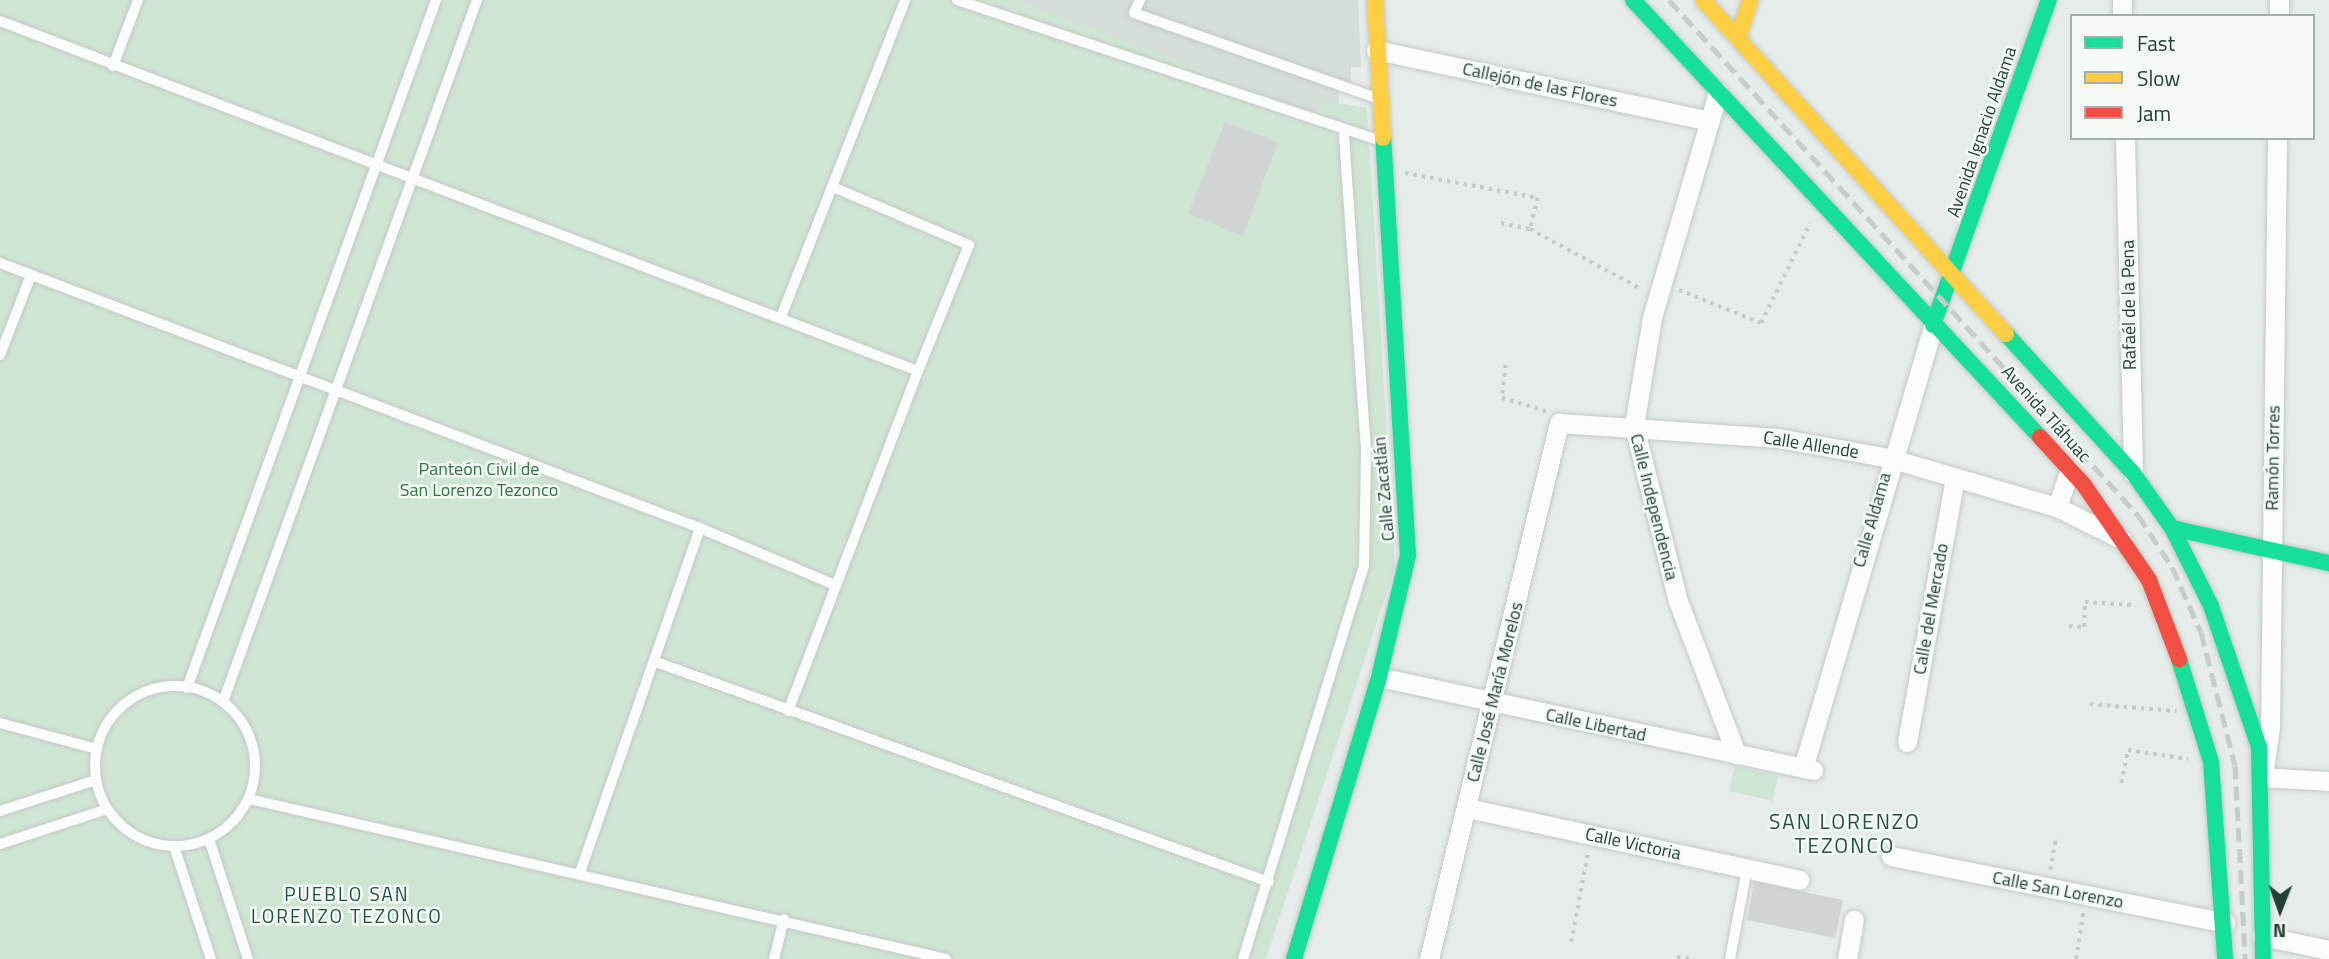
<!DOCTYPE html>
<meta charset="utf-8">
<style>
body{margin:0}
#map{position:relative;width:2329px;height:959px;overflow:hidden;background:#e6ece9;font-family:"Titillium Web",sans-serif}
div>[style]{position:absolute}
.built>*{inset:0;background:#d4ddd8}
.green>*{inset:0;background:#cfe5d4}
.building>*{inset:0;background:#d0d5d3}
.path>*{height:3.5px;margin-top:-1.75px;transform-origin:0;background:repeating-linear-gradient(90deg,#c2cbc7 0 3.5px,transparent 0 8.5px)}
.roads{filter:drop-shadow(0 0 2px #c3c9c6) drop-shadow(0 0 2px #c3c9c6)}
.lane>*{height:10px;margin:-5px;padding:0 5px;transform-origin:5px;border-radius:5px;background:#fbfcfc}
.lane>.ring{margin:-5px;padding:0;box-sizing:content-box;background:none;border:10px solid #fbfcfc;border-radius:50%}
.street>*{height:19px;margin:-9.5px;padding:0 9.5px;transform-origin:9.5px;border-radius:9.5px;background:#fbfcfc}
.fast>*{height:16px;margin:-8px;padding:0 8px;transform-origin:8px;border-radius:8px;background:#16e098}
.slow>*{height:16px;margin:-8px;padding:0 8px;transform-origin:8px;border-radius:8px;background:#ffcf43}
.jam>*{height:16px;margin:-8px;padding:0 8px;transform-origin:8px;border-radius:8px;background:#f24e42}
.rail>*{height:5px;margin-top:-2.5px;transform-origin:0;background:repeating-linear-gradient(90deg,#c7ccca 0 14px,transparent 0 21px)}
span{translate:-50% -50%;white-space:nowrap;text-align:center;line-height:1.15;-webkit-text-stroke:5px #f5faf7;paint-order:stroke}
.street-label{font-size:18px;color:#234036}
.park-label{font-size:18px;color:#2c7744}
.neighbourhood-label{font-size:19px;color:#1e5242;letter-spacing:2px}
.quarter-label{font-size:21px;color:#1e5242;letter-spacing:2px}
.legend{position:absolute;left:2070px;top:14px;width:245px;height:126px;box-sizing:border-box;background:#f5faf7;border:2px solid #a1b0aa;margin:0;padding:9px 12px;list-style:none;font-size:21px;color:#234036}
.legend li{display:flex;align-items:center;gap:14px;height:35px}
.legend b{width:35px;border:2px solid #a1b0aa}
.north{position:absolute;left:2245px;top:875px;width:70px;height:70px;-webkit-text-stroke:5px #f5faf7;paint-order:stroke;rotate:181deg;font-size:19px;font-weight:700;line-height:28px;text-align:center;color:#234036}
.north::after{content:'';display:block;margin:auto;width:24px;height:32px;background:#234036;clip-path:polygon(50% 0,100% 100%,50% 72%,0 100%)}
</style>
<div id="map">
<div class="built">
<div style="clip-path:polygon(1015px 0,1358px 0,1361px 67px,1351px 67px,1351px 84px,1339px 84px,1339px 107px,1317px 114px)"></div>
</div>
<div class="green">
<div style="clip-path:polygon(0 0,1015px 0,1317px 114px,1323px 101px,1367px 108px,1395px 567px,1266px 959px,0 959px)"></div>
<div style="clip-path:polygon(1735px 766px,1778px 776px,1773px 801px,1729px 791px)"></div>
</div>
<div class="building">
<div style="clip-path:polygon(1225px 122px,1278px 142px,1243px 236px,1188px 214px)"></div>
<div style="clip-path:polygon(1754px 882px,1843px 900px,1835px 938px,1747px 920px)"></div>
</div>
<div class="path">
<div style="left:1405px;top:173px;width:135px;rotate:10.6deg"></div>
<div style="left:1538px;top:198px;width:32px;rotate:104deg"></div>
<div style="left:1530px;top:229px;width:128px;rotate:28.4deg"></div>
<div style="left:1501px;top:223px;width:30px;rotate:12deg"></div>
<div style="left:1679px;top:290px;width:88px;rotate:21.9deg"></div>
<div style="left:1761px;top:323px;width:111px;rotate:-63.9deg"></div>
<div style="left:1506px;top:365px;width:33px;rotate:97deg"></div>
<div style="left:1502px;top:398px;width:46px;rotate:16.5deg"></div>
<div style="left:2069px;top:626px;width:15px;rotate:4deg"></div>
<div style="left:2084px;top:627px;width:25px;rotate:-88deg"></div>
<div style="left:2085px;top:602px;width:49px;rotate:3.5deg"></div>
<div style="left:2090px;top:704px;width:87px;rotate:4.6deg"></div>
<div style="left:2121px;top:783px;width:34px;rotate:-78deg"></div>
<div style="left:2128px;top:750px;width:61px;rotate:8.5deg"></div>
<div style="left:2050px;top:870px;width:34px;rotate:-80deg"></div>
<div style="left:1571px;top:942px;width:93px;rotate:-79.4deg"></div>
<div style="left:1677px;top:957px;width:18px;rotate:6deg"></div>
<div style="left:2076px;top:959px;width:47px;rotate:-81.3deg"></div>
</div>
<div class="roads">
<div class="lane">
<div style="left:957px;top:0;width:447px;rotate:18.4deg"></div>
<div style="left:1140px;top:0;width:14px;rotate:115deg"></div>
<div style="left:1134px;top:13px;width:260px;rotate:19.3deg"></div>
<div style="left:0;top:21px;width:982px;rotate:20.87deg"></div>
<div style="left:918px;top:371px;width:364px;rotate:110.9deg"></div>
<div style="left:113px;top:66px;width:71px;rotate:-69.3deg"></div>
<div style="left:833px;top:187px;width:148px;rotate:23.1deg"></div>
<div style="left:969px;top:245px;width:136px;rotate:112deg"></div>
<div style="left:0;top:263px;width:748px;rotate:20.74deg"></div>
<div style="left:700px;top:528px;width:364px;rotate:109.2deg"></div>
<div style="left:781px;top:317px;width:340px;rotate:-68.6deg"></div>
<div style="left:0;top:355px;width:86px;rotate:-68.8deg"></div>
<div style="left:700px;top:528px;width:147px;rotate:22.9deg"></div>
<div style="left:656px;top:662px;width:651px;rotate:19.74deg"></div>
<div class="ring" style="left:95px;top:686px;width:150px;height:150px"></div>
<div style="left:187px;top:688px;width:732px;rotate:-70.1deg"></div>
<div style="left:223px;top:702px;width:747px;rotate:-70.11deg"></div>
<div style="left:0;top:723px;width:100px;rotate:15deg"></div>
<div style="left:249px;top:799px;width:715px;rotate:12.93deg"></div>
<div style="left:0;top:811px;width:101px;rotate:-17.9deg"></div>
<div style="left:209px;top:839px;width:126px;rotate:72deg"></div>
<div style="left:0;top:844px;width:113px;rotate:-18.1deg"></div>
<div style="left:174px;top:846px;width:119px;rotate:71.9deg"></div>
<div style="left:774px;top:959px;width:41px;rotate:-76deg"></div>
<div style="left:1243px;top:959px;width:411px;rotate:-72.9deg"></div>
<div style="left:1364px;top:566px;width:116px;rotate:-89deg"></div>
<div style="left:1366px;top:450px;width:318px;rotate:-94deg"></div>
<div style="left:1730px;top:959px;width:92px;rotate:-79.3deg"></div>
</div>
<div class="street">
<div style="left:2122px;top:0;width:16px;rotate:90deg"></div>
<div style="left:2279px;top:16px;width:16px;rotate:-90deg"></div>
<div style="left:1376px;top:50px;width:335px;rotate:12deg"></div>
<div style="left:1718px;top:92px;width:235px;rotate:106.3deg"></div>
<div style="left:1652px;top:318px;width:109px;rotate:99.5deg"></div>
<div style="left:1634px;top:426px;width:180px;rotate:75.9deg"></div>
<div style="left:1678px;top:601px;width:164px;rotate:69.2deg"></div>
<div style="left:2125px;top:138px;width:335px;rotate:88.6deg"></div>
<div style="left:2277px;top:138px;width:589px;rotate:90.68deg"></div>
<div style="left:2270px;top:727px;width:50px;rotate:98deg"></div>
<div style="left:2263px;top:777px;width:66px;rotate:3.5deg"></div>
<div style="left:2057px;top:507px;width:39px;rotate:-71deg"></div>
<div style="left:1379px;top:677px;width:444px;rotate:12.1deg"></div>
<div style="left:1907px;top:742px;width:269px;rotate:-79.7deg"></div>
<div style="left:1803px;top:768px;width:462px;rotate:-73.6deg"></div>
<div style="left:1467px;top:808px;width:340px;rotate:12.2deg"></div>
<div style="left:1891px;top:856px;width:341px;rotate:11.3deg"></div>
<div style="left:2262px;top:936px;width:68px;rotate:11.8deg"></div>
<div style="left:1429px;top:959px;width:552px;rotate:-76.37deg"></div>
<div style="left:1559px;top:423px;width:220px;rotate:3.9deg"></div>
<div style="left:1778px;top:438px;width:113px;rotate:10.2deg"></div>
<div style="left:1889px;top:458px;width:175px;rotate:16.3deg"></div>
<div style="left:2057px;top:507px;width:72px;rotate:26.6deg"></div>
<div style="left:1847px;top:959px;width:40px;rotate:-80deg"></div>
</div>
<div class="fast">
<div style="left:1633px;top:0;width:597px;rotate:47.04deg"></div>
<div style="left:1933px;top:325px;width:345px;rotate:-70.4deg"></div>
<div style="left:2006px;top:334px;width:188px;rotate:47.6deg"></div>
<div style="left:2133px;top:473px;width:67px;rotate:54.7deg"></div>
<div style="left:2172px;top:528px;width:87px;rotate:63.4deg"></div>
<div style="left:2211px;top:606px;width:149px;rotate:71.2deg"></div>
<div style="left:2259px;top:747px;width:212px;rotate:88.9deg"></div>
<div style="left:2172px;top:528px;width:161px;rotate:12.6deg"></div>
<div style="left:2179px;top:659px;width:108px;rotate:72.7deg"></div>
<div style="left:2211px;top:762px;width:197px;rotate:85.9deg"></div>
<div style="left:1294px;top:959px;width:295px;rotate:-73.2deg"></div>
<div style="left:1379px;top:677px;width:125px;rotate:-76.6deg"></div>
<div style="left:1408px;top:555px;width:418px;rotate:-93.4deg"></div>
</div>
<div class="slow">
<div style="left:1375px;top:0;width:138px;rotate:86.7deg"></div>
<div style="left:1703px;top:0;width:451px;rotate:47.8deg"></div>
<div style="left:1738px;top:38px;width:40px;rotate:-72deg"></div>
</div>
<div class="jam">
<div style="left:2040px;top:437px;width:65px;rotate:47.5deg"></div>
<div style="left:2084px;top:485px;width:115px;rotate:55.6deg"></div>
<div style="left:2149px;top:580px;width:85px;rotate:69.2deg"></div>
</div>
</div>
<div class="rail">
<div style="left:1669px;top:0;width:697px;rotate:47.68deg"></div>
<div style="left:2138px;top:515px;width:62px;rotate:56.8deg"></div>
<div style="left:2172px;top:567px;width:71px;rotate:66deg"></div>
<div style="left:2201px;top:632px;width:137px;rotate:75.7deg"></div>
<div style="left:2235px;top:765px;width:194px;rotate:87deg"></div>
</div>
<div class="street-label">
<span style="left:1540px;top:85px;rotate:12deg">Callejón de las Flores</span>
<span style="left:1982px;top:132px;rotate:-71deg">Avenida Ignacio Aldama</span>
<span style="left:2129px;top:305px;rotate:-91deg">Rafaél de la Pena</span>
<span style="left:2046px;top:414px;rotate:48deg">Avenida Tláhuac</span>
<span style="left:1811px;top:445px;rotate:9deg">Calle Allende</span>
<span style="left:2273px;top:458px;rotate:-89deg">Ramón Torres</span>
<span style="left:1384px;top:489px;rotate:-95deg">Calle Zacatlán</span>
<span style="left:1654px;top:507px;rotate:76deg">Calle Independencia</span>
<span style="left:1872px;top:520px;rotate:-74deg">Calle Aldama</span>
<span style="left:1931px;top:609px;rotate:-80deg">Calle del Mercado</span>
<span style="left:1495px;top:692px;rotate:-76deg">Calle José María Morelos</span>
<span style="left:1596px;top:725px;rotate:12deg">Calle Libertad</span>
<span style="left:1633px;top:844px;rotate:12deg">Calle Victoria</span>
<span style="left:2058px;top:890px;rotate:11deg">Calle San Lorenzo</span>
</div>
<div class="park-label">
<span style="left:479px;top:480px">Panteón Civil de<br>San Lorenzo Tezonco</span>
</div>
<div class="neighbourhood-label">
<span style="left:347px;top:905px">PUEBLO SAN<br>LORENZO TEZONCO</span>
</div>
<div class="quarter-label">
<span style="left:1845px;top:833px">SAN LORENZO<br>TEZONCO</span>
</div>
<ul class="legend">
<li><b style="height:9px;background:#16e098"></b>Fast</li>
<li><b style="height:9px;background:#ffcf43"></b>Slow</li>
<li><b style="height:9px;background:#f24e42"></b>Jam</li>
</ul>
<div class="north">N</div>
</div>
